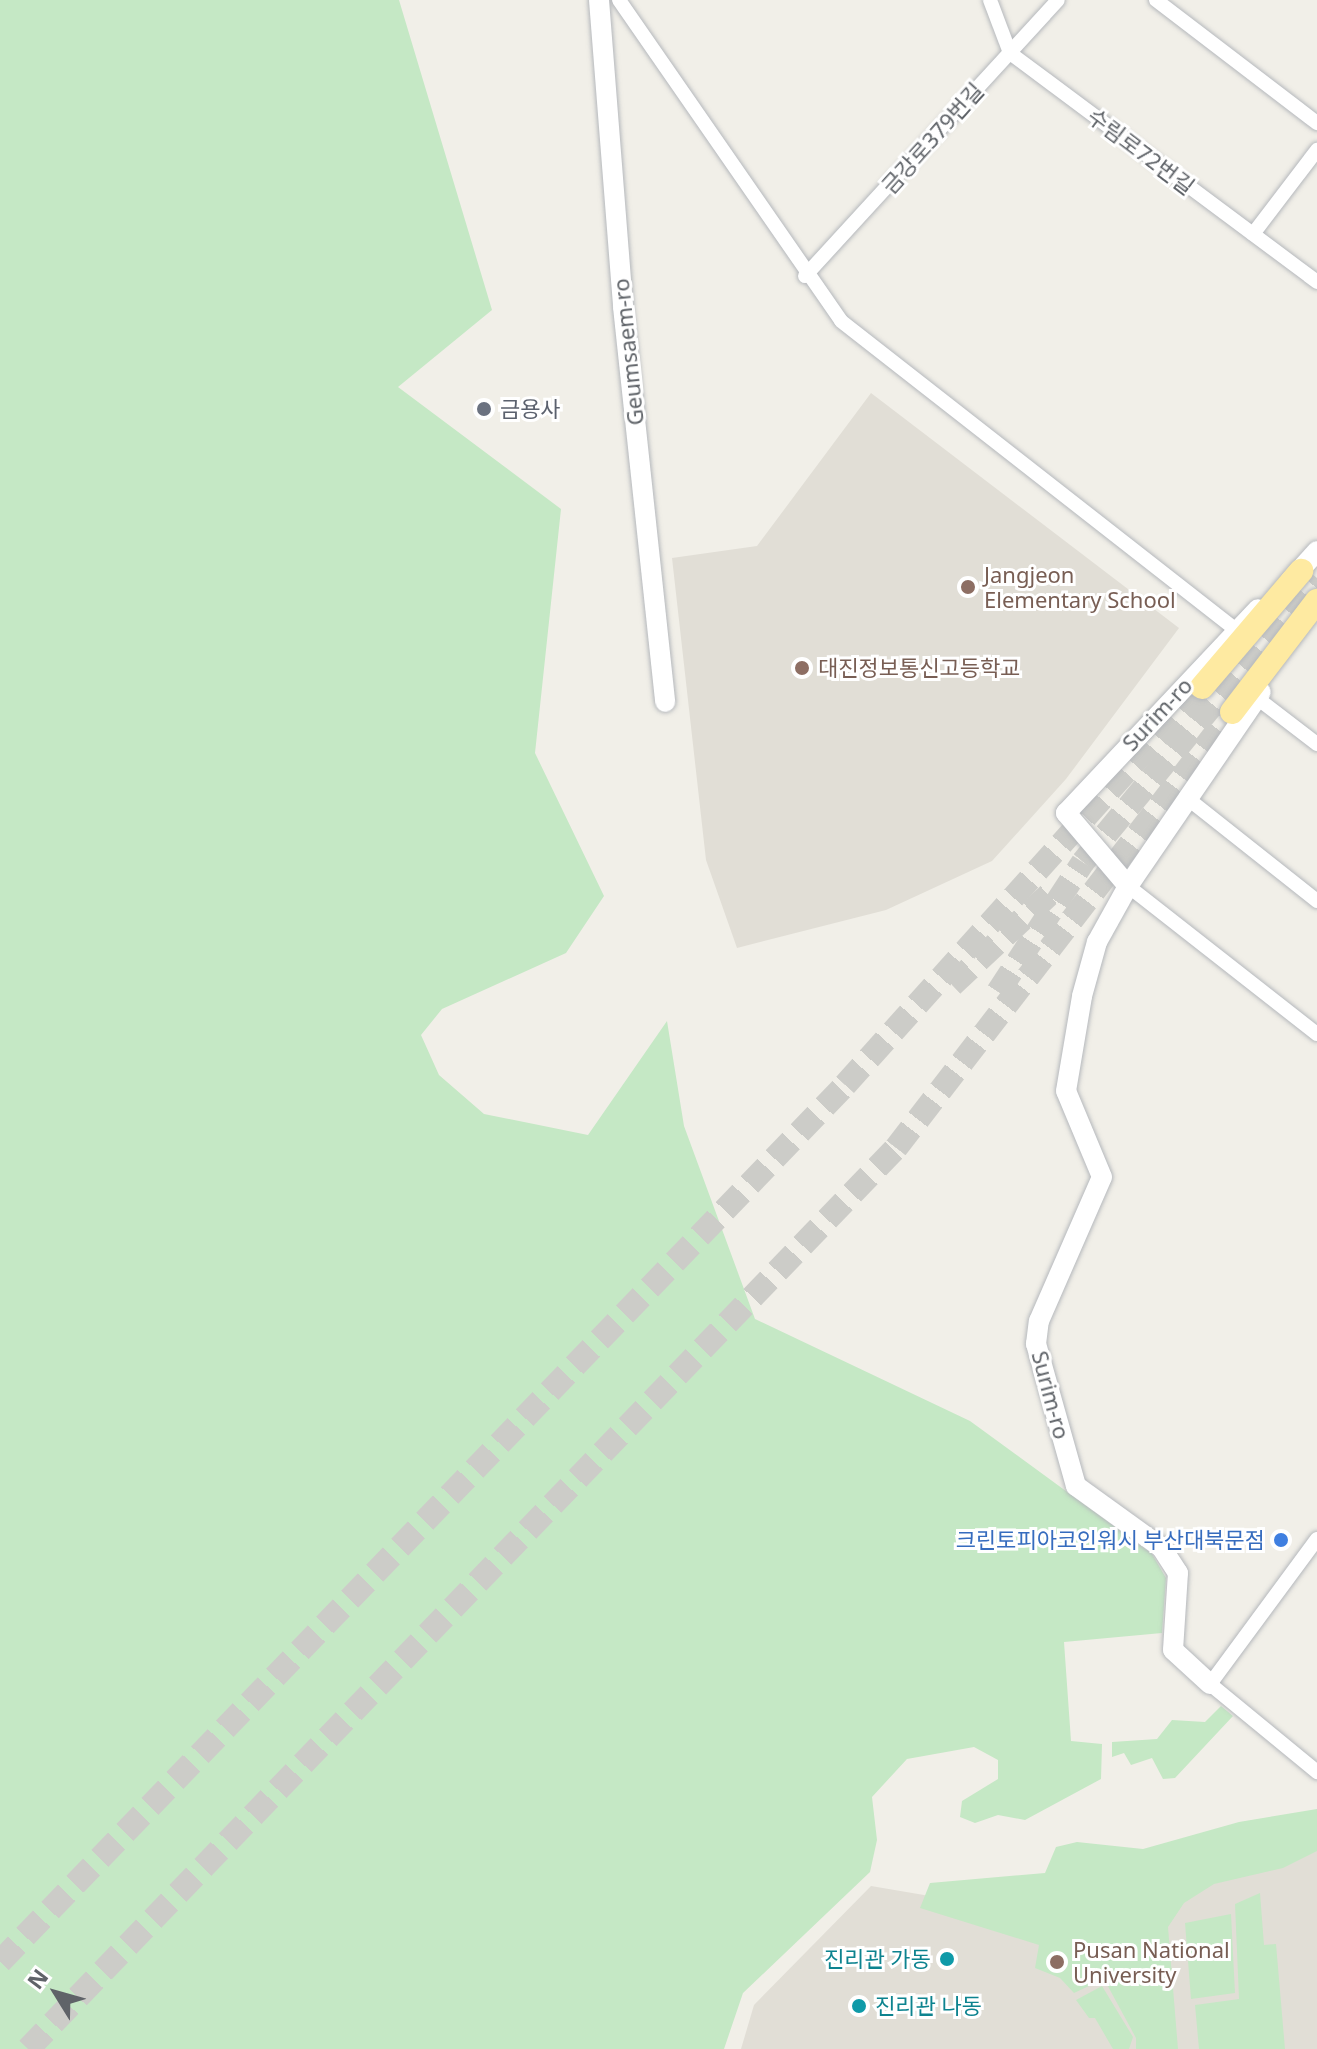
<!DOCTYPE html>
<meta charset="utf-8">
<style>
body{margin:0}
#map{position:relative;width:1317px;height:2049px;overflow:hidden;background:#f1efe8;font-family:"Noto Sans","Noto Sans KR",sans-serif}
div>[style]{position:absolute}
.education>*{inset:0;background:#e1ded6}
.green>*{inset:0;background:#c5e8c5}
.trunk-tunnel>*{height:24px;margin-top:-12px;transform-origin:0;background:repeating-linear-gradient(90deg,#ccccc8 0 24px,transparent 0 36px)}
.roads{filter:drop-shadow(0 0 2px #b5b8bc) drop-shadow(0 0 2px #b5b8bc)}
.minor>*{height:14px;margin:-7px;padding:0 7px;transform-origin:7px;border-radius:7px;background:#fff}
.secondary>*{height:20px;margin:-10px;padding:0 10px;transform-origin:10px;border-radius:10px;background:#fff}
.trunk>*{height:24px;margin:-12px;padding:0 12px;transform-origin:12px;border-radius:12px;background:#feeaa1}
.dots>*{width:22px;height:22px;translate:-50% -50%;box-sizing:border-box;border:4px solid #fff;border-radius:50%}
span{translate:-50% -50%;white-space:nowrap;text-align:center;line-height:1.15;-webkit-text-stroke:6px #fff;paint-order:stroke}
.street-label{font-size:22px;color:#5f6368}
.worship-label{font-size:22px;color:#5b616d}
.left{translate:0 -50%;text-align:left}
.education-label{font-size:22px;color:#785e54}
.shop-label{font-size:22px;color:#366cbe}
.right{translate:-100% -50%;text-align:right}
.culture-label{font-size:22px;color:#0d838f}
.north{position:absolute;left:16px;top:1953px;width:80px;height:80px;-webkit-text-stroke:6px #fff;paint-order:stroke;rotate:307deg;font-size:22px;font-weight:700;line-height:32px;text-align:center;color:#5f6368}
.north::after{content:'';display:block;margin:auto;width:28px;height:36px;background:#5f6368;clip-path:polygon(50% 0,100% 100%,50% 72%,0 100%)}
</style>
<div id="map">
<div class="education">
<div style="clip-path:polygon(871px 393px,1179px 628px,1066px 779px,992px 861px,886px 910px,737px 948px,706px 860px,672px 558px,757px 546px)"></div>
<div style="clip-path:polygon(1317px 1814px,1317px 2049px,741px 2049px,754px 2005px,871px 1886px,1065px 1919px)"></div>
</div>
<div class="green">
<div style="clip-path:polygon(0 0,399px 0,492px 310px,398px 387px,561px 509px,535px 753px,604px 896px,566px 953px,442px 1009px,421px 1035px,439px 1075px,484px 1114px,588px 1135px,667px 1021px,684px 1126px,755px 1319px,970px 1421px,1152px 1554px,1166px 1578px,1162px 1633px,1064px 1642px,1071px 1741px,1102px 1744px,1101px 1779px,1025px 1820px,998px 1815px,975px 1823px,960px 1817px,962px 1801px,998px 1779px,998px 1760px,974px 1747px,907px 1759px,872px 1797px,877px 1840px,870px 1872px,743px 1993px,724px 2049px,0 2049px)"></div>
<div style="clip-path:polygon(1221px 1706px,1233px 1716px,1175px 1778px,1163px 1779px,1152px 1758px,1131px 1765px,1124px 1753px,1112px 1757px,1112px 1742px,1157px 1739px,1172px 1720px,1205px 1722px)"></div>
<div style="clip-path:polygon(1317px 1809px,1317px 1851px,1283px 1868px,1214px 1884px,1184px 1903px,1168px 1927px,1178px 2049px,1136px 2049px,1136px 2038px,1104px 1979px,1074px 1993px,1060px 1978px,1035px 1968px,1039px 1945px,920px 1908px,930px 1883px,1045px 1873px,1056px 1847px,1077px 1842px,1143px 1849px,1239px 1822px)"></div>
<div style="clip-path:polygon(1260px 1893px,1264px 1945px,1276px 1944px,1285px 2049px,1199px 2049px,1195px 2005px,1239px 1999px,1235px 1904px)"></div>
<div style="clip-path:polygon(1231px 1914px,1235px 1993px,1191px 1999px,1185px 1923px)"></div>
<div style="clip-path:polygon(1102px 1986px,1133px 2037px,1129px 2049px,1113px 2049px,1095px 2018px,1089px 2018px,1076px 2000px)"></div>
</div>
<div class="trunk-tunnel">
<div style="left:952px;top:985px;width:139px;rotate:-43deg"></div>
<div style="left:998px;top:992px;width:155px;rotate:-56.8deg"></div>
<div style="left:1083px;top:862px;width:368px;rotate:-50.5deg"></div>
<div style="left:0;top:1962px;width:1218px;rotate:-46.06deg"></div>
<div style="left:845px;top:1085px;width:535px;rotate:-48.11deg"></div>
<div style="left:28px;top:2049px;width:1251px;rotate:-46.07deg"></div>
<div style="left:896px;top:1148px;width:550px;rotate:-52.38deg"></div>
</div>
<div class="roads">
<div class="minor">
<div style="left:619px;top:0;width:390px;rotate:55.3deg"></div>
<div style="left:841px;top:321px;width:500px;rotate:38.02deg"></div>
<div style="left:1235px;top:629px;width:8px;rotate:76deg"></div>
<div style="left:990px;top:0;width:57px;rotate:69.3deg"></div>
<div style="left:1010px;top:53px;width:383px;rotate:36.7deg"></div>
<div style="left:1156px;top:0;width:203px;rotate:37.4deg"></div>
<div style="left:1253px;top:234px;width:106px;rotate:-52.7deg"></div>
<div style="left:805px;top:276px;width:374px;rotate:-47.5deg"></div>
<div style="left:1257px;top:698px;width:76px;rotate:37.5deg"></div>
<div style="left:1187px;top:798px;width:166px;rotate:38.4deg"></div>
<div style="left:1128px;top:886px;width:240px;rotate:38.1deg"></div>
<div style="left:1317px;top:1539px;width:180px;rotate:126.4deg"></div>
<div style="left:1210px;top:1684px;width:139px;rotate:39.4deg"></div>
</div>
<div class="secondary">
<div style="left:599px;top:0;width:308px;rotate:85.5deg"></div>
<div style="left:623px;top:307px;width:397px;rotate:83.9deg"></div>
<div style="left:1291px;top:580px;width:39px;rotate:-48deg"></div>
<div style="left:1128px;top:886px;width:96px;rotate:-130.3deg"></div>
<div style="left:1066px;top:813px;width:280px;rotate:-46.7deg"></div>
<div style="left:1210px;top:1684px;width:50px;rotate:-137.4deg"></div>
<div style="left:1173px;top:1650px;width:77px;rotate:-86.3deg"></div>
<div style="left:1178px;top:1573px;width:30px;rotate:-123deg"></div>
<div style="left:1162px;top:1548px;width:106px;rotate:-144.2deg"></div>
<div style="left:1076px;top:1486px;width:148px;rotate:-105.7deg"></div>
<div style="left:1036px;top:1344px;width:23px;rotate:-83deg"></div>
<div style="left:1039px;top:1321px;width:157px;rotate:-66.4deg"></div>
<div style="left:1102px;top:1177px;width:93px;rotate:-112.7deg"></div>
<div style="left:1066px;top:1091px;width:96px;rotate:-80.4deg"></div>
<div style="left:1082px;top:996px;width:56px;rotate:-74.5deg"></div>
<div style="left:1097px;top:942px;width:64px;rotate:-61deg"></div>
<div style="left:1128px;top:886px;width:235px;rotate:-55.6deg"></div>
</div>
<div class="trunk">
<div style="left:1202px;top:687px;width:153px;rotate:-49.5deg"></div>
<div style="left:1232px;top:712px;width:140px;rotate:-52.6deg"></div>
</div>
</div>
<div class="dots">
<div style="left:484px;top:409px;background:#6b7280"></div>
<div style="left:968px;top:587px;background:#8d6e63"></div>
<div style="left:802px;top:668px;background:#8d6e63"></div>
<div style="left:1281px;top:1540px;background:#3f7fe0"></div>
<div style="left:947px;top:1959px;background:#0f9aa8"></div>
<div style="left:1057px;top:1962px;background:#8d6e63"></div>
<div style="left:859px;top:2006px;background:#0f9aa8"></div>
</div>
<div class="street-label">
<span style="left:932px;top:138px;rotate:-48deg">금강로379번길</span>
<span style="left:1141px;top:151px;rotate:37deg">수림로72번길</span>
<span style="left:628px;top:352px;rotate:-96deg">Geumsaem-ro</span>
<span style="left:1157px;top:714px;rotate:-47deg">Surim-ro</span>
<span style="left:1051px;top:1395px;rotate:75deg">Surim-ro</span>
</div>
<div class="worship-label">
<span class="left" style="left:500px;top:409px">금용사</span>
</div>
<div class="education-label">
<span class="left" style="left:984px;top:587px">Jangjeon<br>Elementary School</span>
<span class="left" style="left:818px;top:668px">대진정보통신고등학교</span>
<span class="left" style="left:1073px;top:1962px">Pusan National<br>University</span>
</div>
<div class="shop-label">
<span class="right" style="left:1265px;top:1540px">크린토피아코인워시 부산대북문점</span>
</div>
<div class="culture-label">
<span class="right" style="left:931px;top:1959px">진리관 가동</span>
<span class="left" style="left:875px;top:2006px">진리관 나동</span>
</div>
<div class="north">N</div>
</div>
